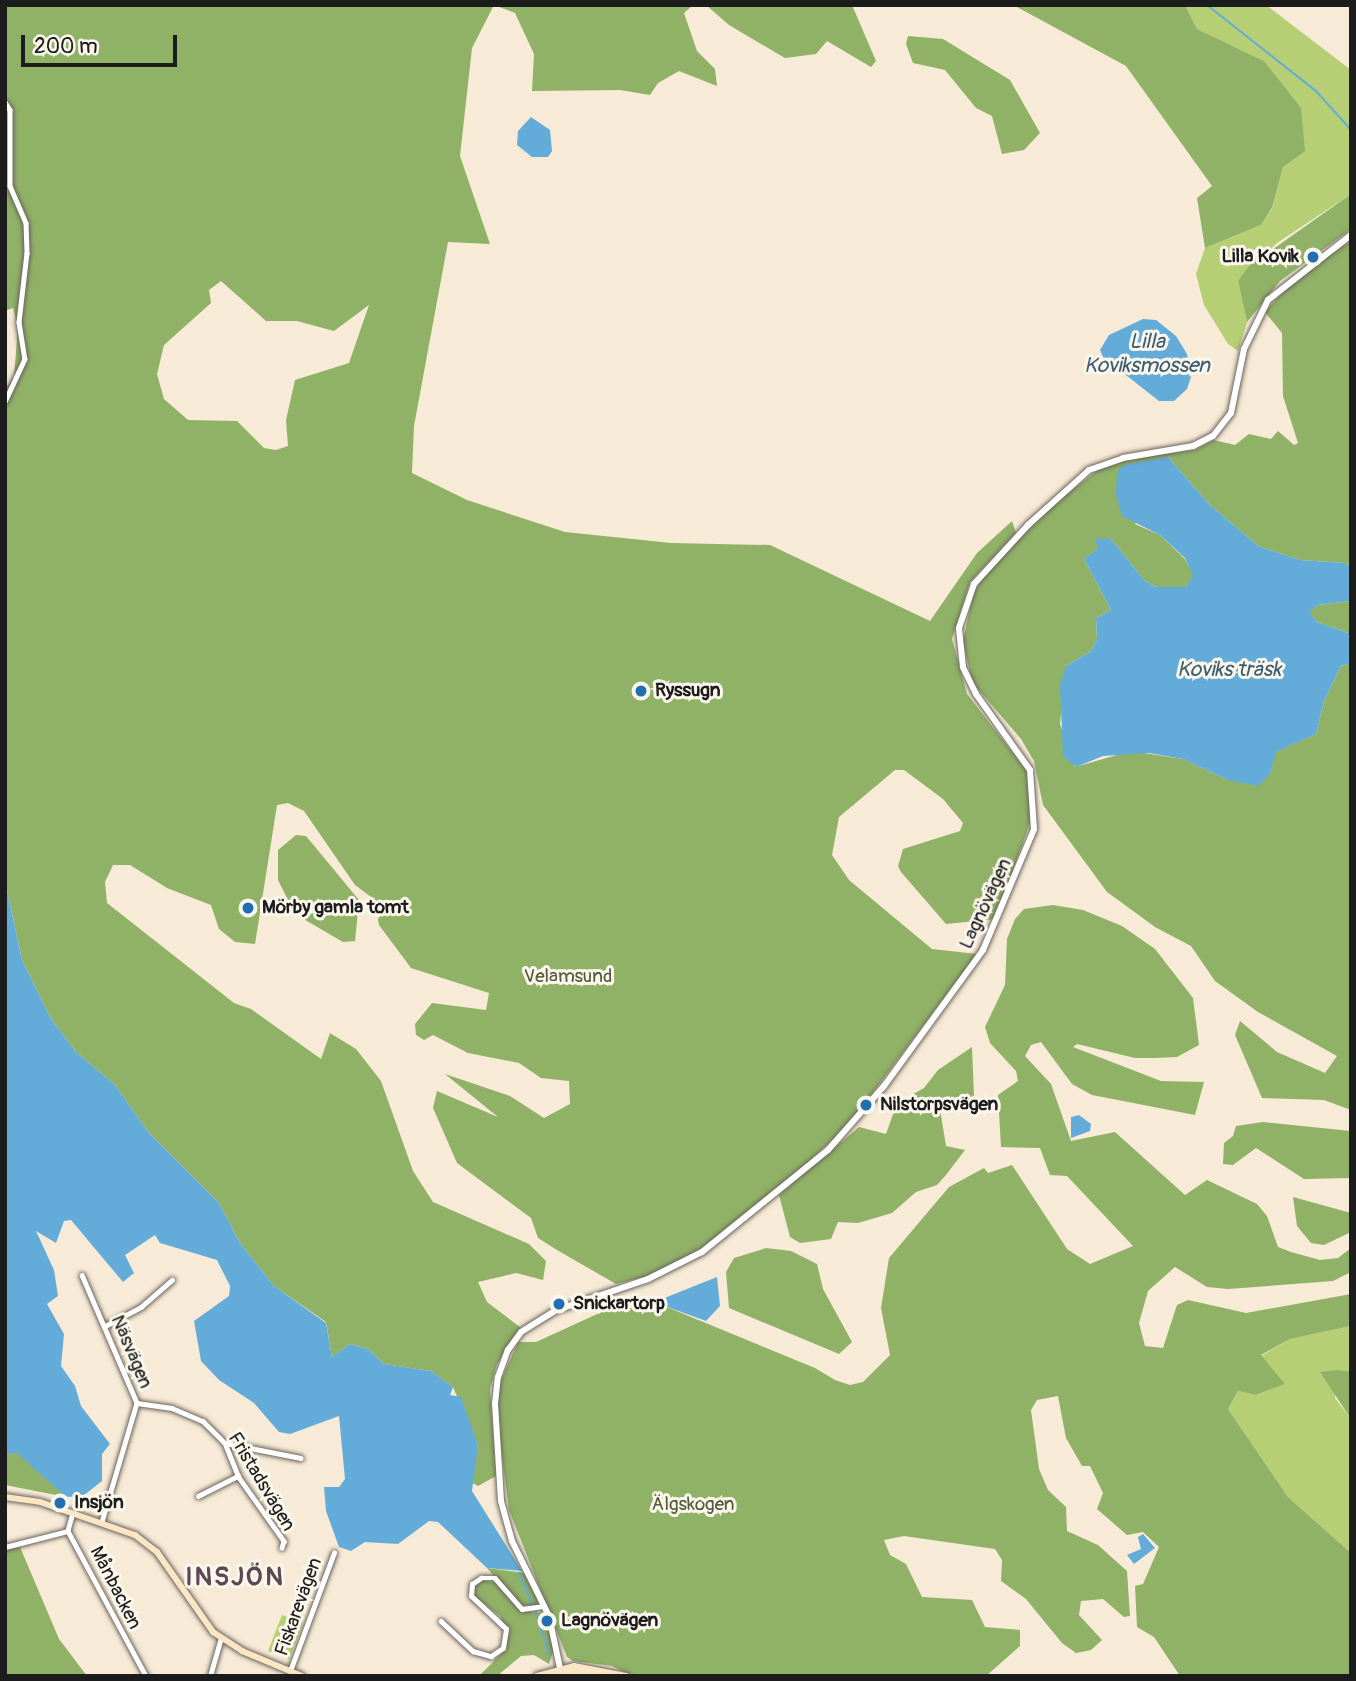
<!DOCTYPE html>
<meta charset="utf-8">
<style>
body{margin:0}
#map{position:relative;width:1356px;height:1681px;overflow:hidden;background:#f7ead6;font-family:Pangolin,sans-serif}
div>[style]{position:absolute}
.green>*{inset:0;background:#b6cf74}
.forest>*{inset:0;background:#90b266}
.water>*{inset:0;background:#63acda}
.stream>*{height:2px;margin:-1px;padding:0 1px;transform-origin:1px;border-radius:1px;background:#63acda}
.roads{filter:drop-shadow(0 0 2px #69645d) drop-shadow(0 0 2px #69645d)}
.minor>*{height:4.5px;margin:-2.25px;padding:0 2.25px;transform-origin:2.25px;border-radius:2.25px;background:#fff}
.tertiary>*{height:6px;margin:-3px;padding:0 3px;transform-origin:3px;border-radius:3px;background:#fff}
.secondary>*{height:6px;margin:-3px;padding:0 3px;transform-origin:3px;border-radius:3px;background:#fce6c4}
.dots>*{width:19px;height:19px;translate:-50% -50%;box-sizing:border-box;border:4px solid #fbf7ec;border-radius:50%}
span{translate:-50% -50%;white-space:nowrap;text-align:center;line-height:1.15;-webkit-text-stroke:6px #fbf7ec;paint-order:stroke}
.poi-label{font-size:19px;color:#1c1c1c;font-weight:700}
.right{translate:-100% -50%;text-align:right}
.left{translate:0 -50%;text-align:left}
.street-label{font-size:19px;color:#1c1c1c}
.park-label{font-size:19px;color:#525b3b}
.water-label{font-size:21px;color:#3c5d71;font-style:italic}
.district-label{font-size:26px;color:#5d4752;font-weight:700;letter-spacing:2px}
.frame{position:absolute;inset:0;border:7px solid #1c1c1c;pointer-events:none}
.scale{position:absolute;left:21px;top:35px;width:156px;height:32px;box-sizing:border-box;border:4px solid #1c1c1c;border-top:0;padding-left:9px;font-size:21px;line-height:24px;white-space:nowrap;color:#1c1c1c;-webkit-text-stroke:5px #fbf7ec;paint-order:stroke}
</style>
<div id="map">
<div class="green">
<div style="clip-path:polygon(1185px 5px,1266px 5px,1351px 70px,1351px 194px,1277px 243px,1238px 281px,1247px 322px,1238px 351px,1228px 344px,1204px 305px,1196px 274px,1205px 248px,1261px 225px,1272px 209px,1283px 167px,1264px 61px,1197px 29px)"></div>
<div style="clip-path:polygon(1351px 1326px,1351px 1371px,1337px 1370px,1335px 1398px,1351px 1419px,1351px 1553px,1288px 1497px,1228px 1409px,1238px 1391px,1257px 1395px,1284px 1384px,1261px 1356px,1290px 1339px)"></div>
<div style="clip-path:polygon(282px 1615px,303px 1623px,289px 1659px,268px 1651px)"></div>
</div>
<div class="forest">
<div style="clip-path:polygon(evenodd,5px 5px,494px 5px,472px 48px,460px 156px,490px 244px,448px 242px,414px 426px,412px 473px,467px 500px,565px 532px,671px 543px,770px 545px,930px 621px,977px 553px,1012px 521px,1016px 533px,970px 582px,952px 639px,967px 694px,1029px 774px,1030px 823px,995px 919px,946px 924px,901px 872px,898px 866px,903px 849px,960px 831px,963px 823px,943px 799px,904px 770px,895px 770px,839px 817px,832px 855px,849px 880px,932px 949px,977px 954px,849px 1124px,793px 1176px,702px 1248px,647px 1276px,616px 1284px,557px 1250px,538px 1238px,531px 1218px,457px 1163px,433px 1108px,437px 1091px,498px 1117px,445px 1074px,510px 1096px,544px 1118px,570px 1104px,569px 1081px,541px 1078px,519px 1063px,468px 1053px,433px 1035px,424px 1040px,416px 1035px,415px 1024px,432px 1003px,486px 1010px,489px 993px,411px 968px,379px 925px,375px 900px,355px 885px,304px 811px,288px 803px,277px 805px,255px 944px,235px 942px,219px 929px,211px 905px,167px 888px,130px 865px,113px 865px,105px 882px,107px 903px,234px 1003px,251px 1009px,321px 1059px,330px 1033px,356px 1049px,381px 1081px,413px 1171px,433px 1202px,529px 1244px,546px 1261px,543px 1280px,516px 1273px,478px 1282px,487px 1302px,521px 1328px,497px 1364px,490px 1389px,496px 1476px,478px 1486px,471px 1482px,478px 1445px,453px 1387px,431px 1371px,384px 1364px,368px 1349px,350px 1344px,332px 1357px,326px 1322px,274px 1286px,240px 1243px,219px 1203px,149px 1133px,115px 1085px,75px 1051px,50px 1017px,22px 960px,5px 881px,5px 389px,14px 376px,18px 328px,13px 308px,5px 311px,5px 5px,221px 281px,266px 321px,297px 321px,334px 331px,369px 305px,349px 363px,295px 380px,286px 420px,288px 446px,276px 450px,264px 448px,237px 421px,188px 420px,164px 399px,157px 374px,164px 345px,211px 303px,209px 290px,221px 281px)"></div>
<div style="clip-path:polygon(494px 5px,693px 5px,684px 13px,697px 51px,715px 69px,717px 86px,679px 71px,658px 83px,650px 95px,620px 90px,532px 91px,534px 54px,515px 13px)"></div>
<div style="clip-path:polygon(706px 5px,852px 5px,876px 61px,871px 67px,827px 41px,816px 54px,785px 58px,729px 25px)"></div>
<div style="clip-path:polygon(1013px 5px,1185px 5px,1197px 29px,1264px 61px,1301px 108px,1305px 151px,1283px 167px,1272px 208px,1261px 225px,1205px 248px,1197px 198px,1212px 186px,1126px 66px)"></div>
<div style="clip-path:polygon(908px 36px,943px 39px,1010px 80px,1040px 133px,1024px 150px,1002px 154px,992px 116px,976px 108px,945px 70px,913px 63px,906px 44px)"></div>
<div style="clip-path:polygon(1351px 194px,1351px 229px,1280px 281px,1247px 322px,1238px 281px,1249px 266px)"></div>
<div style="clip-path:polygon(1351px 241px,1351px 568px,1345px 563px,1300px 560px,1258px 546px,1209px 504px,1168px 457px,1135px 524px,1160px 535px,1185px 559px,1194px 576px,1186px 587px,1157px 587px,1145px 581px,1111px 539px,1084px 559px,1111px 610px,1096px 618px,1097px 639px,1091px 651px,1066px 666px,1060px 724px,1075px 767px,1131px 751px,1183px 759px,1228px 780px,1270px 774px,1275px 752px,1316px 734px,1324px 701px,1341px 666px,1351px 663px,1351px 1110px,1324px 1100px,1262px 1098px,1235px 1035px,1240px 1021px,1277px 1052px,1325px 1073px,1337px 1056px,1258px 1012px,1215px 981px,1191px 946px,1155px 927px,1107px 892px,1043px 805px,1034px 761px,1021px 739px,972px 682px,963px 641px,973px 594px,988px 570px,1058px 501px,1098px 470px,1132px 458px,1195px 450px,1214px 440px,1235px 445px,1249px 434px,1271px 439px,1278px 431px,1294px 445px,1298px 443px,1283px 396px,1282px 333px,1265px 312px,1293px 280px)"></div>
<div style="clip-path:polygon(1351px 601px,1351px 634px,1317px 622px,1308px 612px,1318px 605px)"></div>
<div style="clip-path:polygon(296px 835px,306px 836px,359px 900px,355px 941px,343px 942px,295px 914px,278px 880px,278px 850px)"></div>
<div style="clip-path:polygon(1053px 905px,1083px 910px,1122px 926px,1155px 949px,1193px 998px,1199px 1045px,1177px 1057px,1155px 1058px,1135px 1058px,1077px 1044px,1073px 1047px,1161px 1081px,1204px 1082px,1195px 1115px,1092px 1095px,1072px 1084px,1041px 1042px,1031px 1045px,1025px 1056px,1051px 1084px,1071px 1141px,1115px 1132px,1185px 1195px,1207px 1180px,1257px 1204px,1267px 1216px,1278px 1247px,1291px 1252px,1320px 1260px,1338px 1258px,1351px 1248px,1351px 1272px,1333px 1281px,1228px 1289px,1207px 1287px,1175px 1267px,1148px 1291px,1139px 1323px,1145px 1346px,1163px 1348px,1177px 1305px,1188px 1300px,1246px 1313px,1351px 1294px,1351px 1326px,1290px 1339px,1261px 1355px,1285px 1384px,1256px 1395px,1238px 1391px,1228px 1409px,1288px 1497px,1351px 1553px,1351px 1676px,1180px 1676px,1154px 1637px,1137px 1627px,1135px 1586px,1143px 1584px,1159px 1547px,1143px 1532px,1127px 1535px,1097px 1509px,1103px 1493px,1090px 1466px,1082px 1466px,1066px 1438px,1058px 1396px,1037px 1400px,1031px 1410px,1039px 1469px,1048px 1490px,1066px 1507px,1067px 1531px,1098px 1545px,1127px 1571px,1130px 1616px,1124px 1617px,1103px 1599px,1081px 1601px,1079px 1615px,1102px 1640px,1091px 1650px,1076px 1653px,1062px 1643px,1026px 1599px,1001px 1581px,1002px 1560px,995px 1549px,904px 1536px,884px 1540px,890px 1555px,906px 1564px,922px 1597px,972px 1600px,985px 1627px,1020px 1630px,1020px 1646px,986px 1676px,633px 1676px,612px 1666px,573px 1661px,567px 1657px,509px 1510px,497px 1418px,499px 1385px,518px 1342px,536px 1342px,606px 1310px,662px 1305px,815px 1368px,835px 1380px,850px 1385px,863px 1382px,890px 1355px,881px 1308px,889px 1258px,949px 1187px,984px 1168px,988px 1173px,1012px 1165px,1067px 1249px,1090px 1264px,1133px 1246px,1067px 1176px,1050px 1175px,1040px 1148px,1001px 1147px,998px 1095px,1018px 1081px,1016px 1071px,990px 1043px,985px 1027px,1005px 985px,1007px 939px,1015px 919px,1024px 909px)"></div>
<div style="clip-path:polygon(972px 1047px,974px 1096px,940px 1109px,946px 1146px,965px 1150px,946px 1175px,937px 1185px,916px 1192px,892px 1213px,858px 1223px,838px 1222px,831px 1239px,800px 1243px,790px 1237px,779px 1195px,859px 1127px,886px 1134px,897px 1103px,924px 1088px,938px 1070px)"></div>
<div style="clip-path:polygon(1263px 1122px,1351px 1131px,1351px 1178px,1304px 1179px,1256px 1148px,1233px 1165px,1223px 1164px,1224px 1143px,1233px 1136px,1236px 1126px)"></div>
<div style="clip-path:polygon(1293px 1197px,1351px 1213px,1351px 1232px,1324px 1245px,1311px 1243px,1297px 1226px)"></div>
<div style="clip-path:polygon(766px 1248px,791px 1251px,817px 1264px,823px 1289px,852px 1342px,839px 1354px,729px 1308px,726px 1272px,734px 1258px)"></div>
<div style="clip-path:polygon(1337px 1370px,1351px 1371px,1351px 1419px,1320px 1372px)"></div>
<div style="clip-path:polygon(17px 1452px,33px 1466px,66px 1497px,5px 1485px,5px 1454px)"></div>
<div style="clip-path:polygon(20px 1547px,59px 1639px,87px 1676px,5px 1676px,5px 1550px)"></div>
<div style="clip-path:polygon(487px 1568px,526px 1573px,538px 1598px,536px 1606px,519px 1605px)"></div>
<div style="clip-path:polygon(481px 1580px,498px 1583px,522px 1611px,544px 1613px,554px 1649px,549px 1664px,534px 1655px,521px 1656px,497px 1676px,479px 1676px,501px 1654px,509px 1635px,500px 1616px,474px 1596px,474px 1586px)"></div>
</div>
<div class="water">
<div style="clip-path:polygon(531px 117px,550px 130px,552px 151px,548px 157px,532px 157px,517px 145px,518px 131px)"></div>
<div style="clip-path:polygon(1143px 319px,1156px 320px,1176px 336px,1187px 354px,1191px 377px,1187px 389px,1174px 401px,1159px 401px,1103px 357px,1100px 350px,1109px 335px)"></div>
<div style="clip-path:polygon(1168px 457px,1209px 504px,1258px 546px,1300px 560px,1345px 563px,1351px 568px,1351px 601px,1318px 605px,1309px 612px,1317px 622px,1351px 634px,1351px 663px,1341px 666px,1324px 701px,1316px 734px,1276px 752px,1270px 774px,1258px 786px,1228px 780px,1183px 759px,1149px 753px,1103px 756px,1076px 767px,1063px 756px,1060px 685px,1066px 666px,1091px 651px,1097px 639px,1096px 618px,1111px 610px,1084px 559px,1097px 549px,1096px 538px,1111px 539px,1145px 581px,1157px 587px,1186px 587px,1193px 576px,1185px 558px,1160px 535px,1122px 516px,1116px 495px,1117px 472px,1124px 465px)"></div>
<div style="clip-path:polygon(5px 881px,22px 960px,50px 1017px,75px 1051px,115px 1085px,149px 1133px,219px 1203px,240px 1243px,274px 1286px,326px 1323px,332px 1357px,350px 1344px,368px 1349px,384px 1364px,431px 1371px,453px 1387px,450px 1395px,461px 1397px,478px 1445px,472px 1491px,522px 1571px,487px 1568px,438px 1522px,429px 1521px,398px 1544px,365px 1542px,351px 1551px,339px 1547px,326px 1511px,324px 1487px,339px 1487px,345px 1479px,339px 1416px,290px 1434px,279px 1432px,254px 1403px,219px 1380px,201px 1361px,194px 1321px,229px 1296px,230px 1286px,217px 1260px,160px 1243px,155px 1235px,125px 1255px,134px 1273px,123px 1282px,71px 1220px,64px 1221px,56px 1243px,36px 1231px,54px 1270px,58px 1296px,47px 1304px,64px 1334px,61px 1366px,75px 1386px,81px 1406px,110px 1444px,102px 1454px,102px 1481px,83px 1496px,66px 1497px,17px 1453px,5px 1454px)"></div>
<div style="clip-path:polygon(1079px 1115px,1091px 1124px,1090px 1131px,1071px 1138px,1071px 1117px)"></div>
<div style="clip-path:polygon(717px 1277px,720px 1306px,706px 1321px,662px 1305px,662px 1299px)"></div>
<div style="clip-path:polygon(1143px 1534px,1155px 1548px,1134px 1564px,1127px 1555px,1141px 1549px,1138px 1537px)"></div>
</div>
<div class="stream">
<div style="left:1207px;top:5px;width:139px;rotate:38.3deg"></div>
<div style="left:1316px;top:91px;width:52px;rotate:48.1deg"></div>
<div style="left:519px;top:1573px;width:33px;rotate:67deg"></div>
<div style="left:536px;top:1612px;width:45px;rotate:73.2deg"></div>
</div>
<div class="roads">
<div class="minor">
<div style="left:5px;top:102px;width:9px;rotate:58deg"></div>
<div style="left:10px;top:110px;width:76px;rotate:90deg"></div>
<div style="left:10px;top:186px;width:40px;rotate:66.6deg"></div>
<div style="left:26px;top:223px;width:30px;rotate:88deg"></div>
<div style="left:27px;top:253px;width:69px;rotate:96.6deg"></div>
<div style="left:19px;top:322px;width:37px;rotate:81deg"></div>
<div style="left:25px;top:359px;width:47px;rotate:114.9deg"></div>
<div style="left:82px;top:1275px;width:139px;rotate:66.7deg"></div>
<div style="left:137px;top:1403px;width:124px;rotate:106.4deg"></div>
<div style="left:105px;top:1326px;width:41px;rotate:-27.8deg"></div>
<div style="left:141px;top:1307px;width:41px;rotate:-41.1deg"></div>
<div style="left:137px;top:1403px;width:35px;rotate:8deg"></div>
<div style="left:172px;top:1408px;width:34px;rotate:23deg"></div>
<div style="left:203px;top:1421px;width:31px;rotate:45deg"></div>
<div style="left:225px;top:1443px;width:35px;rotate:68deg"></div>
<div style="left:238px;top:1476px;width:80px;rotate:54.7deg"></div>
<div style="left:284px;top:1541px;width:7px;rotate:106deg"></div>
<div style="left:225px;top:1443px;width:77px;rotate:11.2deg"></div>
<div style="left:198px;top:1496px;width:45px;rotate:-26.6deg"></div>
<div style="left:73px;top:1513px;width:19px;rotate:106deg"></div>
<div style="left:68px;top:1531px;width:165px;rotate:61.7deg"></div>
<div style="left:5px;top:1547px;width:65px;rotate:-14.3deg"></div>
<div style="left:441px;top:1621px;width:44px;rotate:43.2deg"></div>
<div style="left:473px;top:1651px;width:19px;rotate:16deg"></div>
<div style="left:491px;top:1656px;width:14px;rotate:-34deg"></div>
<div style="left:503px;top:1648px;width:19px;rotate:-81deg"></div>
<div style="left:506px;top:1629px;width:48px;rotate:-136.7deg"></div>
<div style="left:471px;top:1596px;width:12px;rotate:-85deg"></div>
<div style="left:472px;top:1584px;width:11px;rotate:-34deg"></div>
<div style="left:481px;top:1578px;width:14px"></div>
<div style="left:495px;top:1578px;width:41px;rotate:48.9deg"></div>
<div style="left:522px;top:1609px;width:22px;rotate:-8deg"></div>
<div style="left:290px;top:1671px;width:126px;rotate:-69.6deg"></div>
<div style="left:210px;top:1676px;width:40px;rotate:-74deg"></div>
</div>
<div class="tertiary">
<div style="left:561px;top:1673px;width:58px;rotate:-101.9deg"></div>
<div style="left:549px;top:1616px;width:84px;rotate:-116.3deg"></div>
<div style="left:512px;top:1541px;width:41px;rotate:-105.4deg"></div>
<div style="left:501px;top:1501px;width:97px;rotate:-93.5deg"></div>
<div style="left:495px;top:1404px;width:27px;rotate:-84deg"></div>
<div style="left:498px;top:1377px;width:29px;rotate:-70deg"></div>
<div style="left:508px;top:1350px;width:22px;rotate:-54deg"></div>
<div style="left:521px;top:1332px;width:39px;rotate:-32deg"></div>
<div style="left:554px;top:1311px;width:99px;rotate:-18.8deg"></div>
<div style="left:648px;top:1279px;width:60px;rotate:-26.6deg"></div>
<div style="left:702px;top:1252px;width:162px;rotate:-39deg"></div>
<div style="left:828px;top:1150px;width:85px;rotate:-48.8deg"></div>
<div style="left:884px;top:1086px;width:168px;rotate:-53.9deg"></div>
<div style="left:983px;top:950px;width:131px;rotate:-67.1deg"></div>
<div style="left:1034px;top:829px;width:59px;rotate:-93.9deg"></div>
<div style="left:1030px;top:770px;width:93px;rotate:-125.4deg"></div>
<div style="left:976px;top:694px;width:30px;rotate:-116deg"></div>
<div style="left:963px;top:667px;width:39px;rotate:-96deg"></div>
<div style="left:959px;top:628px;width:46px;rotate:-71.2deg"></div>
<div style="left:974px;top:584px;width:80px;rotate:-47.5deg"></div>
<div style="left:1028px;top:525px;width:82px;rotate:-42deg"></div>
<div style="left:1089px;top:470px;width:36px;rotate:-19deg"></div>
<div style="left:1123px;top:458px;width:71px;rotate:-9.7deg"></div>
<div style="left:1193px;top:446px;width:22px;rotate:-27deg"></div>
<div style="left:1213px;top:436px;width:29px;rotate:-52deg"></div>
<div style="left:1231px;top:413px;width:65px;rotate:-78.5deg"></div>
<div style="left:1244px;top:349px;width:55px;rotate:-63.9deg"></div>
<div style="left:1268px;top:300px;width:105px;rotate:-38.1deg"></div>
</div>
<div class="secondary">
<div style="left:5px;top:1497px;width:35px;rotate:8deg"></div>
<div style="left:40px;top:1502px;width:101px;rotate:19.2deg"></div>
<div style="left:135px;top:1535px;width:28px;rotate:38deg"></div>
<div style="left:157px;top:1552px;width:98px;rotate:55deg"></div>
<div style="left:213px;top:1632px;width:35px;rotate:33deg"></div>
<div style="left:242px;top:1651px;width:65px;rotate:22.6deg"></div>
<div style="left:537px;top:1676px;width:38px;rotate:-15deg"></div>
<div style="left:574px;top:1666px;width:53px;rotate:10.9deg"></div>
<div style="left:553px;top:1676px;width:21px;rotate:-11deg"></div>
<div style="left:574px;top:1672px;width:39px;rotate:6deg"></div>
</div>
</div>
<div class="dots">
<div style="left:1313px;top:257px;background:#1f6fb2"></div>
<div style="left:641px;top:691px;background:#1f6fb2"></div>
<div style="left:248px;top:908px;background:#1f6fb2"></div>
<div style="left:866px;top:1105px;background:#1f6fb2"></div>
<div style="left:559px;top:1304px;background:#1f6fb2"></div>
<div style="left:60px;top:1503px;background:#1f6fb2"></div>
<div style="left:547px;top:1621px;background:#1f6fb2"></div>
</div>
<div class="poi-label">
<span class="right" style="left:1299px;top:257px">Lilla Kovik</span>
<span class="left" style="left:655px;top:691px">Ryssugn</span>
<span class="left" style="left:262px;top:908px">Mörby gamla tomt</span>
<span class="left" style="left:880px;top:1105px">Nilstorpsvägen</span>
<span class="left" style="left:573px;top:1304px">Snickartorp</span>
<span class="left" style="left:74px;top:1503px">Insjön</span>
<span class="left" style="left:561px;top:1621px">Lagnövägen</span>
</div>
<div class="street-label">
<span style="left:986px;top:904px;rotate:-65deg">Lagnövägen</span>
<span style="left:131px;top:1352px;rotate:67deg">Näsvägen</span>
<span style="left:261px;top:1482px;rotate:59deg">Fristadsvägen</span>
<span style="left:115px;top:1588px;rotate:63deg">Månbacken</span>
<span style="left:299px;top:1607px;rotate:-70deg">Fiskarevägen</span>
</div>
<div class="park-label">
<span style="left:568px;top:977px">Velamsund</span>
<span style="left:693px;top:1505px">Älgskogen</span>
</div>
<div class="water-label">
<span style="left:1147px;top:354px">Lilla<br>Koviksmossen</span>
<span style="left:1229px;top:670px">Koviks träsk</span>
</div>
<div class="district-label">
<span style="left:235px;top:1578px">INSJÖN</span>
</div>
<div class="frame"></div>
<div class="scale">200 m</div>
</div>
